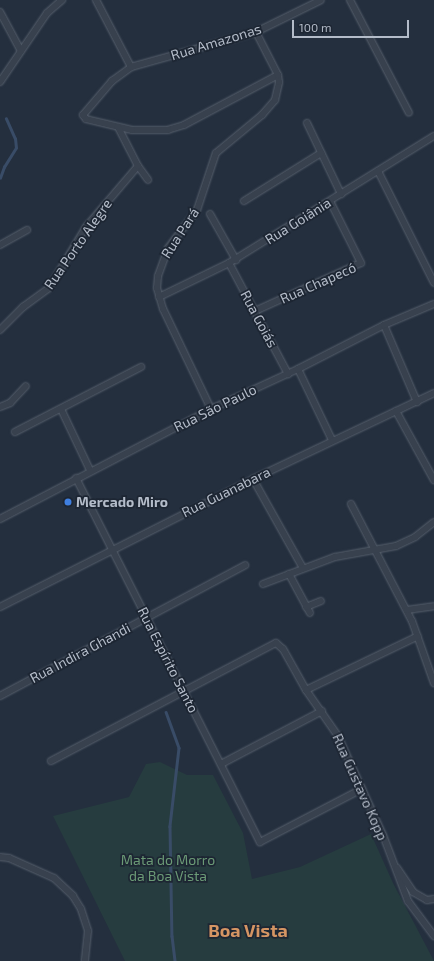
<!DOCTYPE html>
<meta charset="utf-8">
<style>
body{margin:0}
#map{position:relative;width:434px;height:961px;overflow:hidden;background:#242f3e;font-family:"Exo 2",sans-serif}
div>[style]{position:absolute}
.green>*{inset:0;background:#263c3f}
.stream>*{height:2.5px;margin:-1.25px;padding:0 1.25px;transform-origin:1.25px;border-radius:1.25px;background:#394c67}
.roads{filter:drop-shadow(0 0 1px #565f6c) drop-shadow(0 0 1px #565f6c)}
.street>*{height:6px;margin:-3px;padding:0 3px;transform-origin:3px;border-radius:3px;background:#38414e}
.dots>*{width:11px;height:11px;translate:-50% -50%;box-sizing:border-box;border:2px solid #1d2633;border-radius:50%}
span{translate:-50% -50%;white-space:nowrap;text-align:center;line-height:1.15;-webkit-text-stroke:3.5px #1d2633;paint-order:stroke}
.street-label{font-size:14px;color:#b4bcc9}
.poi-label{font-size:14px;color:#b4bcc9;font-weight:700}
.left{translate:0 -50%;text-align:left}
.park-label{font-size:14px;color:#6b9a76}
.district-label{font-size:18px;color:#d59563;font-weight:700}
.scale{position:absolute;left:292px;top:20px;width:117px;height:18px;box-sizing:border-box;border:2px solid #b4bcc9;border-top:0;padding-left:5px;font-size:12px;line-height:14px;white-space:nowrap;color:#b4bcc9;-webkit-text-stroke:3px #1d2633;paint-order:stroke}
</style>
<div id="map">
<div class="green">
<div style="clip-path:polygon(160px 762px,187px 775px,213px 775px,243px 833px,252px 879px,300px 867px,371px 834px,393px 883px,434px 961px,125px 961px,53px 816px,129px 797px,146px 764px)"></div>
</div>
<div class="stream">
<div style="left:0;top:178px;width:12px;rotate:-70deg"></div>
<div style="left:4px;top:167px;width:22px;rotate:-58deg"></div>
<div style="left:16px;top:148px;width:9px;rotate:-96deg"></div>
<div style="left:15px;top:139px;width:22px;rotate:-114deg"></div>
<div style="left:166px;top:712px;width:38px;rotate:70deg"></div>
<div style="left:179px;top:748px;width:79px;rotate:96.6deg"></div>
<div style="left:170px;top:826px;width:110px;rotate:89deg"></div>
<div style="left:172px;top:936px;width:25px;rotate:83deg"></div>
</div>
<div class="roads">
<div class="street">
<div style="left:96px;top:0;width:76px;rotate:62.4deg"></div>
<div style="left:350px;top:0;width:127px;rotate:62.4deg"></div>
<div style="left:0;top:12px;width:44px;rotate:61.7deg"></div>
<div style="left:278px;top:75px;width:106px;rotate:152deg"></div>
<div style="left:184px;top:125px;width:17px;rotate:163deg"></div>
<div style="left:168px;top:130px;width:36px;rotate:180deg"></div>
<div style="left:132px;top:130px;width:47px;rotate:-166.6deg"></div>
<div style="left:86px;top:119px;width:5px;rotate:-127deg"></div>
<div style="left:83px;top:115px;width:45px;rotate:-49.5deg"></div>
<div style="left:112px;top:81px;width:24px;rotate:-36deg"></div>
<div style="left:131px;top:67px;width:130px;rotate:-15.6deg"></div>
<div style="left:256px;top:32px;width:72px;rotate:-26.2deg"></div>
<div style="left:0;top:82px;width:83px;rotate:-55.7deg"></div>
<div style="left:47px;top:13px;width:20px;rotate:-41deg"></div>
<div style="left:307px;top:123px;width:79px;rotate:64.4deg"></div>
<div style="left:138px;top:166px;width:17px;rotate:54deg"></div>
<div style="left:378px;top:171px;width:125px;rotate:63.4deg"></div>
<div style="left:244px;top:201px;width:91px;rotate:-31.9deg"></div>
<div style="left:210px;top:214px;width:53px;rotate:60.5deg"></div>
<div style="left:0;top:245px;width:31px;rotate:-29deg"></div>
<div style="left:229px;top:263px;width:126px;rotate:62deg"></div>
<div style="left:159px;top:297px;width:78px;rotate:-25.9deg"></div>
<div style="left:229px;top:263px;width:241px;rotate:-31.8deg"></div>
<div style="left:255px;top:311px;width:116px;rotate:-24.4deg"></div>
<div style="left:361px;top:263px;width:69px;rotate:-116.6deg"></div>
<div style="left:384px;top:325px;width:84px;rotate:66.8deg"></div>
<div style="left:0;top:330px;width:33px;rotate:-45deg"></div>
<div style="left:23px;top:307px;width:32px;rotate:-36deg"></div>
<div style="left:49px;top:288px;width:71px;rotate:-58.8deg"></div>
<div style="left:86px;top:227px;width:80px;rotate:-49.6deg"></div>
<div style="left:138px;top:166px;width:44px;rotate:-117.1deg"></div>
<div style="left:298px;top:369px;width:79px;rotate:64.4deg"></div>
<div style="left:0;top:407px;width:11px;rotate:-22deg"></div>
<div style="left:10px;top:403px;width:23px;rotate:-47deg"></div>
<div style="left:61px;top:409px;width:68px;rotate:64.6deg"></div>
<div style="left:211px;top:409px;width:111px;rotate:-115.6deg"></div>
<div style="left:163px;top:309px;width:22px;rotate:-106deg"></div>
<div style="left:157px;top:288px;width:12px;rotate:-85deg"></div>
<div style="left:158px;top:276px;width:30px;rotate:-70deg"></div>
<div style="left:168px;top:248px;width:48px;rotate:-52.7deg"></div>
<div style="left:197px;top:210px;width:60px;rotate:-71.6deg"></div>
<div style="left:216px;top:153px;width:60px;rotate:-39.6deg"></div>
<div style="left:262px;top:115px;width:20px;rotate:-49deg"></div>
<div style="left:275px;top:100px;width:18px;rotate:-77deg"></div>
<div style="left:279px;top:82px;width:7px;rotate:-98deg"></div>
<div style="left:278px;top:75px;width:48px;rotate:-117.1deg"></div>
<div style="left:396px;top:411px;width:79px;rotate:61.2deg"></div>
<div style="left:15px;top:432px;width:142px;rotate:-27.3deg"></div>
<div style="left:76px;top:478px;width:408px;rotate:63.2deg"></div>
<div style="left:260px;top:842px;width:115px;rotate:-27.5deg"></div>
<div style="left:253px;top:479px;width:102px;rotate:60.7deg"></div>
<div style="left:351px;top:504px;width:132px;rotate:62.5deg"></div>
<div style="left:412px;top:621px;width:66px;rotate:70.5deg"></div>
<div style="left:0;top:519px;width:238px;rotate:-27.5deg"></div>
<div style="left:211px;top:409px;width:96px;rotate:-24.7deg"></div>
<div style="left:298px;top:369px;width:97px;rotate:-27.1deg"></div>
<div style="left:384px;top:325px;width:54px;rotate:-22.8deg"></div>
<div style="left:289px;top:574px;width:44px;rotate:61.7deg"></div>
<div style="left:263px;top:584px;width:77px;rotate:-20.6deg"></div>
<div style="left:335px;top:557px;width:62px;rotate:-10.2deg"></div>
<div style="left:396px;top:546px;width:21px;rotate:-25deg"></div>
<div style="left:415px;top:537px;width:24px;rotate:-38deg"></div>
<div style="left:0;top:607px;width:284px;rotate:-26.8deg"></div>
<div style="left:253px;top:479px;width:200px;rotate:-25.4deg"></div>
<div style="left:306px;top:607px;width:16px;rotate:-22deg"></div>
<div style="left:407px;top:610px;width:27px;rotate:-8deg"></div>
<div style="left:306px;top:690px;width:124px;rotate:-25.7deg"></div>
<div style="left:0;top:696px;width:278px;rotate:-28.1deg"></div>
<div style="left:51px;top:761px;width:254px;rotate:-27.7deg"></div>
<div style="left:276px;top:643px;width:9px;rotate:41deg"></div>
<div style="left:283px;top:649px;width:47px;rotate:60.7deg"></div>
<div style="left:306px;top:690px;width:56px;rotate:55.2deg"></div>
<div style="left:338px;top:736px;width:109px;rotate:65.6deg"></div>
<div style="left:383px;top:835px;width:71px;rotate:69.3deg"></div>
<div style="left:408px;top:901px;width:44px;rotate:53.4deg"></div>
<div style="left:221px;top:764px;width:114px;rotate:-27.7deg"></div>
<div style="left:0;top:857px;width:9px;rotate:6deg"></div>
<div style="left:9px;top:858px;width:49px;rotate:24deg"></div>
<div style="left:54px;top:878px;width:26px;rotate:43deg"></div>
<div style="left:73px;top:896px;width:15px;rotate:58deg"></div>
<div style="left:81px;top:909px;width:23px;rotate:72deg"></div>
<div style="left:88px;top:931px;width:30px;rotate:96deg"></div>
<div style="left:397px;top:868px;width:29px;rotate:56deg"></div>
<div style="left:413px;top:892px;width:16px;rotate:30deg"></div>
<div style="left:427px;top:900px;width:7px;rotate:-8deg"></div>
</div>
</div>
<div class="dots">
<div style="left:68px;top:502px;background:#3f7fe0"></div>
</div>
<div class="street-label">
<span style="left:216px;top:42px;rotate:-17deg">Rua Amazonas</span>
<span style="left:298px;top:221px;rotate:-32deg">Rua Goiânia</span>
<span style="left:180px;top:233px;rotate:-57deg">Rua Pará</span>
<span style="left:78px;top:244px;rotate:-55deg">Rua Porto Alegre</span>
<span style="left:318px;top:283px;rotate:-24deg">Rua Chapecó</span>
<span style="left:259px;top:319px;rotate:62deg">Rua Goiás</span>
<span style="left:215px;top:408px;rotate:-26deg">Rua São Paulo</span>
<span style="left:226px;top:492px;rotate:-26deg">Rua Guanabara</span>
<span style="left:80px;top:653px;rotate:-28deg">Rua Indira Ghandi</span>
<span style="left:168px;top:660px;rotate:63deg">Rua Espírito Santo</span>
<span style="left:360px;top:787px;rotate:66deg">Rua Gustavo Kopp</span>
</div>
<div class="poi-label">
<span class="left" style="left:76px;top:502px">Mercado Miro</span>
</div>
<div class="park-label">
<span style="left:168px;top:868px">Mata do Morro<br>da Boa Vista</span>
</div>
<div class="district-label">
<span style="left:248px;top:930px">Boa Vista</span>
</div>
<div class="scale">100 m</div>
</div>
